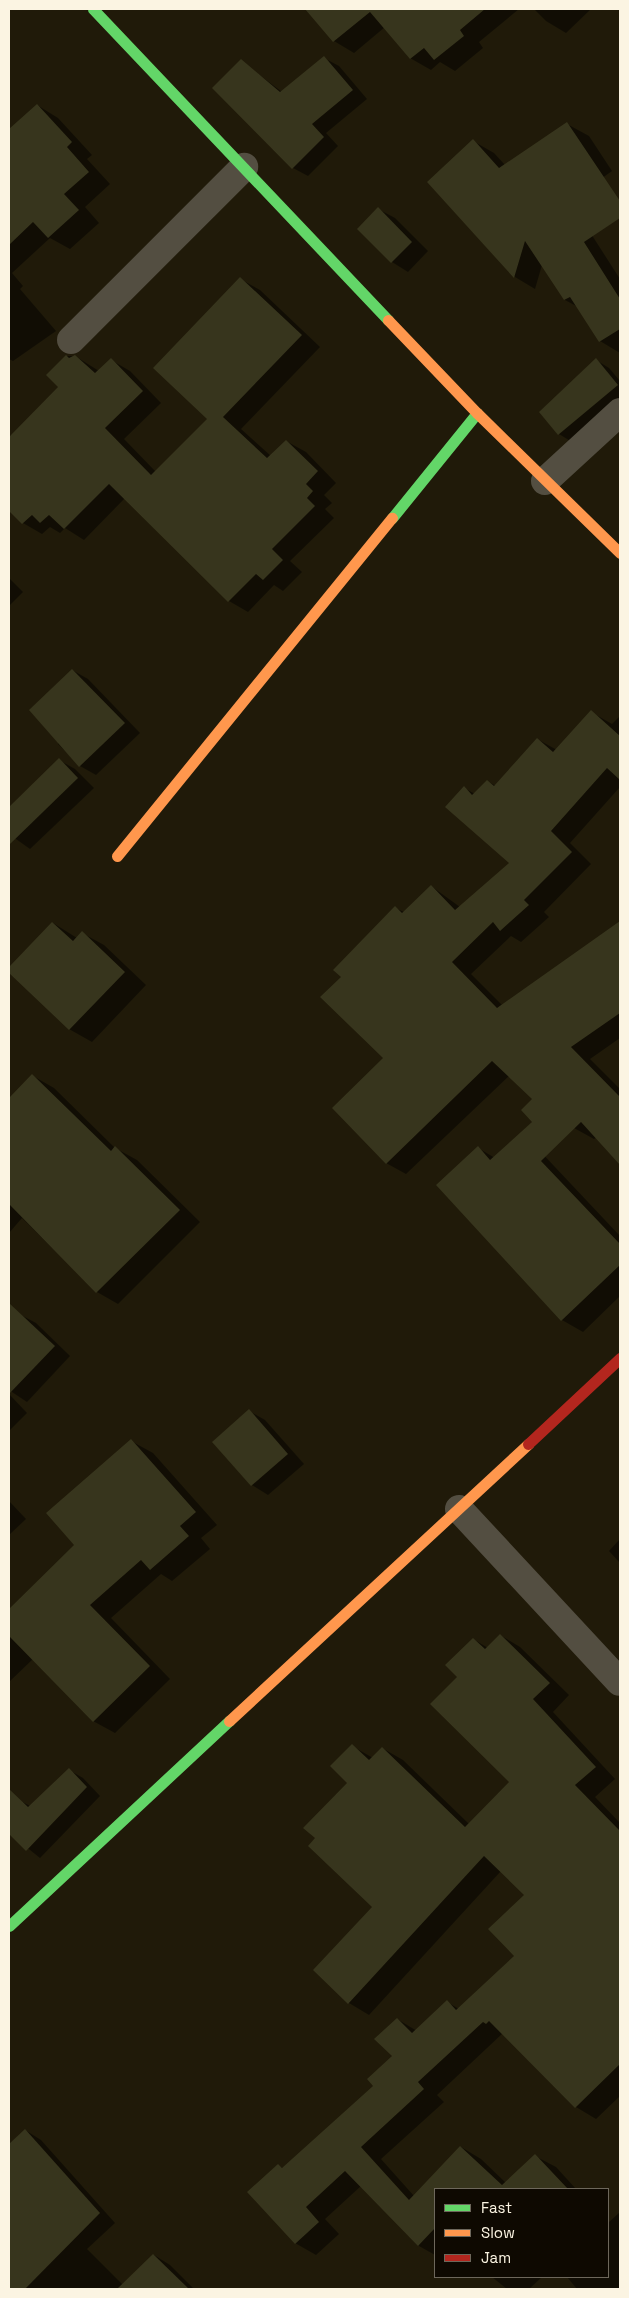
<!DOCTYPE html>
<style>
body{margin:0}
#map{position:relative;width:629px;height:2298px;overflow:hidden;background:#201a09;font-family:"Space Grotesk",sans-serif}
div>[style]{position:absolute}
.shadow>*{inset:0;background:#0007}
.building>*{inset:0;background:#37351d}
.street>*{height:28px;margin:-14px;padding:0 14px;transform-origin:14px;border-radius:14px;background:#534e41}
.fast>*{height:11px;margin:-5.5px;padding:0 5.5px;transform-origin:5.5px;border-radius:5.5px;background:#63d668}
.slow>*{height:11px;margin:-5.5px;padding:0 5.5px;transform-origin:5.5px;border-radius:5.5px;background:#ff974d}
.jam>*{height:11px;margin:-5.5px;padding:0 5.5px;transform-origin:5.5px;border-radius:5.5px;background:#b3261e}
span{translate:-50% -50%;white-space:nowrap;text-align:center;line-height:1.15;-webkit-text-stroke:4.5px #0e0901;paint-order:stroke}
.frame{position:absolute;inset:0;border:10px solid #fbf4e2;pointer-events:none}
.legend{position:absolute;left:434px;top:2188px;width:175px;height:90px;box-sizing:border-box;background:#0e0901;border:1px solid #6d675b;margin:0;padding:6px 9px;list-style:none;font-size:15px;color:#fbf4e2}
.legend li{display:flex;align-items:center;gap:10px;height:25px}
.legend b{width:25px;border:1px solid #6d675b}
</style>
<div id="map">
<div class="shadow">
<div style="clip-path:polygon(307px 9px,519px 9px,479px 42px,483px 48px,455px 71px,440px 62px,431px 70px,410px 58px,385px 27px,354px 53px,334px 41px)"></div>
<div style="clip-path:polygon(534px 9px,591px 9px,566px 33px,546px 21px)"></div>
<div style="clip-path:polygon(324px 58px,339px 66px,367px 99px,326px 133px,338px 146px,308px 176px,293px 168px,241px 61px,282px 92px)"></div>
<div style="clip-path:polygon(37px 105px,58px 118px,92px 155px,87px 159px,110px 184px,85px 207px,99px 223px,70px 249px,50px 238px,12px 273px,23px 286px,20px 289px,56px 331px,13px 361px,9px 359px,9px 131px)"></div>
<div style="clip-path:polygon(567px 124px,589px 136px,612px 171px,570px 201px,620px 279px,620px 353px,600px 341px,578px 307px,565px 300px,542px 265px,535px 289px,515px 277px,429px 182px,473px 141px,494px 153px,505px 165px)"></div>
<div style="clip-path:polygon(378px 209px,395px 218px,428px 251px,408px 272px,392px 262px)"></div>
<div style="clip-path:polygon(240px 279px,260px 290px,320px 347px,241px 429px,271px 456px,286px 441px,306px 452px,336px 483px,324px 495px,332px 503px,325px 509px,334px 518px,290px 561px,302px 572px,283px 591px,274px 585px,248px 612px,229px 601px,125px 498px,84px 540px,65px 528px,60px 533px,50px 527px,42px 534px,23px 523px,9px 509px,9px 434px,11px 436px,60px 387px,66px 356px,75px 356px,99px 371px,111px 360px,130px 371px,161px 403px,124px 439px,156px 472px,209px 419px)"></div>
<div style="clip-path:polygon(596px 360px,609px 368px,620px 381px,620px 401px,572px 442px,559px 434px)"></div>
<div style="clip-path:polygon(9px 578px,23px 592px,9px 606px)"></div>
<div style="clip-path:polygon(72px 670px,88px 679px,140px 733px,96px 775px,80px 766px,58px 744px)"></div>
<div style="clip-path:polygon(591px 712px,612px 724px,620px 716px,620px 787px,570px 843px,591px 864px,544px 912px,549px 917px,521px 942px,511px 936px,471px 974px,503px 1006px,620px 922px,620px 1038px,590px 1059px,620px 1089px,620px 1162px,597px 1137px,594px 1139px,574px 1128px,511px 1074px,406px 1174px,386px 1163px,385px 1058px,342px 977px,395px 908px,404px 912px,431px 886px,460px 907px,511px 863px,464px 788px,475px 794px,487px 781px,496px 786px,537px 739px,557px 750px)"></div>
<div style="clip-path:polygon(59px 760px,75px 769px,94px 788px,30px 849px,9px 834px,9px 808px)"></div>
<div style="clip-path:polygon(53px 923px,77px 938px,82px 933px,104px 945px,146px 985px,92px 1042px,69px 1029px,9px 971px)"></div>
<div style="clip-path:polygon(33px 1076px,54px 1088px,115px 1148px,137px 1160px,200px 1222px,118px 1304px,97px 1292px,22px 1218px,9px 1233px,9px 1100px)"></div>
<div style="clip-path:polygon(478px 1148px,495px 1158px,538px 1149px,620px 1236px,620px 1296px,583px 1332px,562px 1320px)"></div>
<div style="clip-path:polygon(19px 1314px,36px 1323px,70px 1356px,27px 1402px,9px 1390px,9px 1325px)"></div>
<div style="clip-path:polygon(9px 1394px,27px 1413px,9px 1431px)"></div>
<div style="clip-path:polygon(249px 1411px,265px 1420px,304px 1464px,268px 1495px,252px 1485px,214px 1442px)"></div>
<div style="clip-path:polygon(131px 1441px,153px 1453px,217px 1525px,201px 1538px,210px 1549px,172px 1581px,161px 1574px,111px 1618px,170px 1679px,115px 1733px,93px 1721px,33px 1659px,9px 1682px,9px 1611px,76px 1545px)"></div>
<div style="clip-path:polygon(9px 1501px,26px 1519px,9px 1535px)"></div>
<div style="clip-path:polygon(620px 1539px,620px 1563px,609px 1551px)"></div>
<div style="clip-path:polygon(500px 1635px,520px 1647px,569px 1695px,553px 1712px,615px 1779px,595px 1797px,620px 1823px,620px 2096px,596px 2119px,576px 2107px,503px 2033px,437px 2095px,444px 2102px,381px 2159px,414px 2196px,461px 2147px,481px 2159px,506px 2183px,535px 2156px,556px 2167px,576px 2189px,435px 2189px,435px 2255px,419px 2246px,361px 2186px,325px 2219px,339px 2234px,316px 2255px,295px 2243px,278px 2165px,284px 2169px,375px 2086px,394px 2056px,397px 2019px,417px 2031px,447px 2002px,459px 2009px,515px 1956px,526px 1895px,501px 1871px,369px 2015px,349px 2003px,315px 1970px,374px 1907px,317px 1838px,349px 1783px,352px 1746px,373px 1758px,382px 1748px,403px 1760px,469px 1824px,511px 1782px,459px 1677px,473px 1639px,488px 1648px)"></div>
<div style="clip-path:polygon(69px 1770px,83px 1778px,100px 1796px,40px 1858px,9px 1833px,9px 1807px,17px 1799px,30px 1806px)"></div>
<div style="clip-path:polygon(25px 2130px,41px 2140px,115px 2223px,87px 2249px,123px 2285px,154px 2255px,170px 2265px,194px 2289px,9px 2289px,9px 2145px)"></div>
<div style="clip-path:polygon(620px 2212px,620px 2289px,577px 2289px,567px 2277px,608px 2277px,608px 2223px)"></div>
<div style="clip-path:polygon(492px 2277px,542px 2277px,529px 2289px,507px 2289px)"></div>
</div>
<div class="building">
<div style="clip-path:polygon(305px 9px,485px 9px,460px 30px,464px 36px,434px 60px,424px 48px,410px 59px,370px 12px,333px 42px)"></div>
<div style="clip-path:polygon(324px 56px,353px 90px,312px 124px,324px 137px,292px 169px,212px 88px,241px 59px,280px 92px)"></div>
<div style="clip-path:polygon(37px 104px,72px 142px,67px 147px,89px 172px,64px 194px,79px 210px,48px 238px,33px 222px,9px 245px,9px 129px)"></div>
<div style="clip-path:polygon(567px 122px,620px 201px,620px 218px,584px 242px,620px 299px,620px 329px,599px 342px,570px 297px,564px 300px,525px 241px,514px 278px,427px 182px,473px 139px,499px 168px)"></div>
<div style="clip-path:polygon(378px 207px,412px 242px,391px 263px,357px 229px)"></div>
<div style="clip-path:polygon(240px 277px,302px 335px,223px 417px,267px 458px,286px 440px,318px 471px,306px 484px,313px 491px,307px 498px,315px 506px,272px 549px,283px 560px,263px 580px,256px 574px,228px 602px,109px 484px,64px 529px,49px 515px,40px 523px,32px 515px,22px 524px,9px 511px,9px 437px,58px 387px,46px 375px,66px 355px,69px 358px,75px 355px,95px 373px,111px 358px,143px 391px,105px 428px,151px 475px,207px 419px,153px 368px)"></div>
<div style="clip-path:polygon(596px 358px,618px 385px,558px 435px,539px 412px)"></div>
<div style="clip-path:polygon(72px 669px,125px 723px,79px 767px,29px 710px)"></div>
<div style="clip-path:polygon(591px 710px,620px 736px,620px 780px,607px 768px,551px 831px,572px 852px,524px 900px,529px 905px,500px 931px,493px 922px,452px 962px,497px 1008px,620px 921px,620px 1013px,571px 1047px,620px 1097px,620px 1165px,581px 1122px,541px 1161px,620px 1244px,620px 1265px,561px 1321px,436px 1185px,478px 1146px,490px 1160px,532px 1122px,521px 1110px,532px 1099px,492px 1061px,386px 1164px,332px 1108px,383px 1058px,320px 997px,341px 977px,333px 970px,395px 906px,402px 913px,431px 885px,455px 910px,509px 863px,445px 807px,464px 786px,472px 795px,487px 780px,494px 786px,537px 738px,553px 752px)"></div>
<div style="clip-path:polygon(59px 758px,78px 778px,9px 845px,9px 807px)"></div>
<div style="clip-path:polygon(52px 922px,73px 941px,82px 931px,125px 972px,69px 1030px,9px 973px,9px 967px)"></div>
<div style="clip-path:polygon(32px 1074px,111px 1151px,115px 1146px,180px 1210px,96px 1293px,9px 1204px,9px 1098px)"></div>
<div style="clip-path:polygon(9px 1303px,55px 1346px,9px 1394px)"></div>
<div style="clip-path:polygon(249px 1409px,288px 1454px,251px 1486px,212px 1442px)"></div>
<div style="clip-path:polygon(131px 1439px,196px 1512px,180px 1526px,189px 1536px,150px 1570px,141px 1560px,90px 1605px,150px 1666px,93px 1722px,9px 1636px,9px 1609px,74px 1545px,46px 1513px)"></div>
<div style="clip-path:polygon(500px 1634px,550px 1683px,533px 1699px,596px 1767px,575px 1785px,620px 1831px,620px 2064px,575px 2108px,489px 2021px,486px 2024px,483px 2022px,418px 2082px,424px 2089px,361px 2147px,409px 2200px,460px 2146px,502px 2185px,535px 2154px,568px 2189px,435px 2189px,435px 2228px,418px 2246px,345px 2171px,306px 2207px,319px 2222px,295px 2244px,247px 2192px,278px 2164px,282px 2168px,373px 2086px,367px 2079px,392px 2056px,374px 2039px,397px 2018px,412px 2033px,447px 2000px,456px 2010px,514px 1956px,488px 1929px,524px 1895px,484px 1856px,348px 2004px,313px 1970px,372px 1907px,308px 1846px,315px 1838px,303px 1828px,347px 1783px,330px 1766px,352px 1744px,369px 1760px,382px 1747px,465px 1827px,509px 1782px,430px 1704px,457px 1677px,445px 1665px,473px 1638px,485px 1649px)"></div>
<div style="clip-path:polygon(69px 1768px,87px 1787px,26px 1851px,9px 1834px,9px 1789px,28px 1807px)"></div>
<div style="clip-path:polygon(25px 2129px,100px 2213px,25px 2289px,9px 2289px,9px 2144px)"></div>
<div style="clip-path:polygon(153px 2254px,189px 2289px,117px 2289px)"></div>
</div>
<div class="street">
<div style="left:71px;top:340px;width:245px;rotate:-45deg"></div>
<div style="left:545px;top:481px;width:102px;rotate:-42.6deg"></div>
<div style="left:459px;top:1509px;width:236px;rotate:47.1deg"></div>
</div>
<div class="fast">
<div style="left:93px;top:9px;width:429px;rotate:46.5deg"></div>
<div style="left:392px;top:518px;width:135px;rotate:-51deg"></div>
<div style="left:9px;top:1926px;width:301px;rotate:-43deg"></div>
</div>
<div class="slow">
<div style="left:388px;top:320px;width:129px;rotate:46.3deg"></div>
<div style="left:477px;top:413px;width:200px;rotate:44.4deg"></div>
<div style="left:117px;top:856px;width:436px;rotate:-50.9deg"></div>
<div style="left:229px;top:1721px;width:408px;rotate:-42.8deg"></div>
</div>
<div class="jam">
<div style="left:528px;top:1444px;width:126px;rotate:-43.1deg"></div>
</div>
<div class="frame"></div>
<ul class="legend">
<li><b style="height:6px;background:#63d668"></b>Fast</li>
<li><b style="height:6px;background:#ff974d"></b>Slow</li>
<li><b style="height:6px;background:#b3261e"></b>Jam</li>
</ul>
</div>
